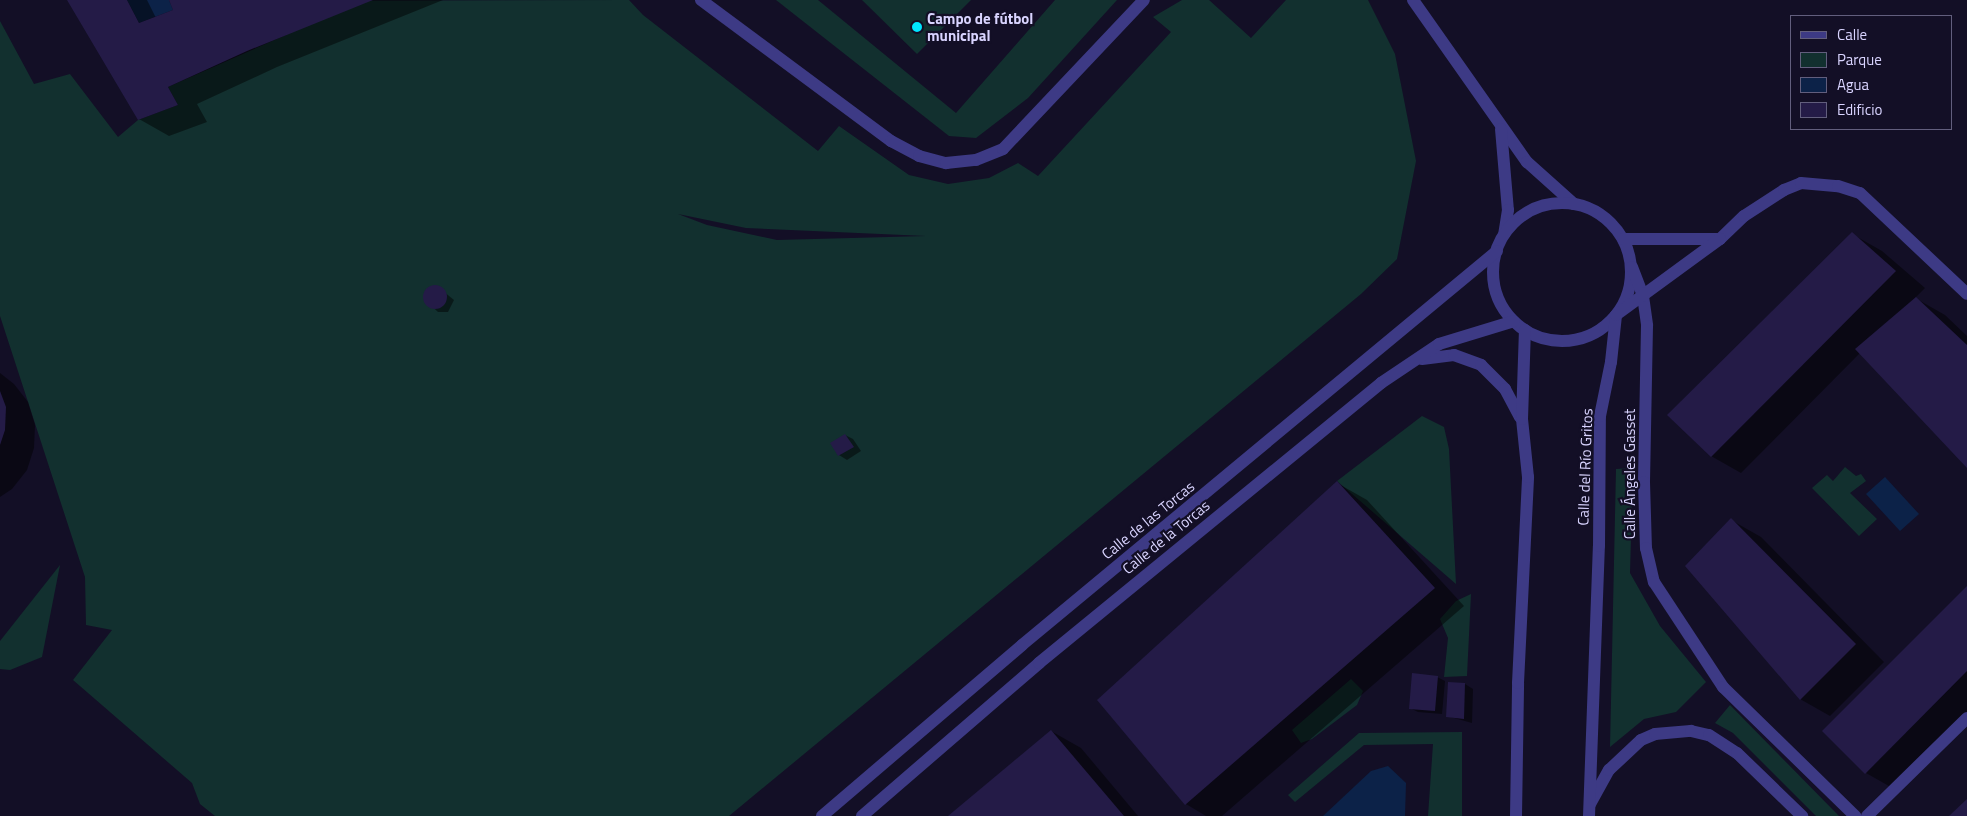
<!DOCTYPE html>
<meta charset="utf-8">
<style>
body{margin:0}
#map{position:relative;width:1967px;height:816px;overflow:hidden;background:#130f26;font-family:"Titillium Web",sans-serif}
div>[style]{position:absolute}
.green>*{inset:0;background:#12302f}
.water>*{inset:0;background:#0c2248}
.shadow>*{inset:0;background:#0007}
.building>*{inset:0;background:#241b47}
.round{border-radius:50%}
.minor>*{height:12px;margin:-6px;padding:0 6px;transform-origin:6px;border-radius:6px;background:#3d3a85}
.tertiary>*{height:12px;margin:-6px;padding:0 6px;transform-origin:6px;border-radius:6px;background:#3d3a85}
.tertiary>.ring{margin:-6px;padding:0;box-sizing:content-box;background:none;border:12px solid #3d3a85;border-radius:50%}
.dots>*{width:14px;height:14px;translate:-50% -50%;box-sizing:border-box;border:2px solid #130f26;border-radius:50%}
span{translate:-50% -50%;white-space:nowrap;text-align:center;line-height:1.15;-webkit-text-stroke:4.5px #130f26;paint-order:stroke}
.poi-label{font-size:15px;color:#d9d4ff;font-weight:700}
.left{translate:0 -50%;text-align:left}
.street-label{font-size:15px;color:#d9d4ff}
.legend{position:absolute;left:1790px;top:15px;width:162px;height:115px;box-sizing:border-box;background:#130f26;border:1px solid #625e7d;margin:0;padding:6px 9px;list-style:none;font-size:15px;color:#d9d4ff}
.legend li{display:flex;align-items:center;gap:10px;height:25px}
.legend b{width:25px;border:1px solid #625e7d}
</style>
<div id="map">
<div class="green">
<div style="clip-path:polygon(evenodd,629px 0,643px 15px,818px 151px,839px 126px,909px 175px,948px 184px,989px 178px,1018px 163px,1038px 176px,1171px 32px,1153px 17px,1182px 0,1209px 0,1251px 38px,1286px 0,1368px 0,1395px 54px,1416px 161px,1397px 259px,1361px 294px,729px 816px,215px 816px,200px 804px,192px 783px,73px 680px,112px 630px,86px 625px,85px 577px,0 316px,0 21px,34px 84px,70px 74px,118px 137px,138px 120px,178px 105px,168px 87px,286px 35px,275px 1px,629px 0,678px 214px,746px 228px,926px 236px,777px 240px,707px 225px,678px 214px)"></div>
<div style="clip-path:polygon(776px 0,818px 0,956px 113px,1055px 0,1117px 0,1028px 98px,976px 138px,949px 136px)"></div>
<div style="clip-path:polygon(862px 0,971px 0,917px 54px)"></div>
<div style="clip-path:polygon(1422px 416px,1444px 427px,1449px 449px,1456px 584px,1337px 481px)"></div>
<div style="clip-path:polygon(1845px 467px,1856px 476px,1861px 474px,1866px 481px,1850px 493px,1877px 519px,1859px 536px,1812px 488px,1827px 475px,1833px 481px)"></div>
<div style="clip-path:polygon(1633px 468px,1630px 573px,1660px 626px,1706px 682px,1676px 712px,1644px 719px,1610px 747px,1616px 469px)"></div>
<div style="clip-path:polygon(60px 565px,42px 657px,10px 670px,0 669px,0 641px)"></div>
<div style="clip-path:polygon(1471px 594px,1467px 676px,1444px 677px,1448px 638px,1440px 619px,1456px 601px)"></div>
<div style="clip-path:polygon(1351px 679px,1363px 691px,1357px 705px,1312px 739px,1301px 743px,1292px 730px)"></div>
<div style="clip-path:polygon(1730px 705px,1839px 816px,1816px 816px,1733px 733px,1715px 723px)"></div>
<div style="clip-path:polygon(1462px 732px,1462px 816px,1428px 816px,1433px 744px,1364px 745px,1295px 802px,1288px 795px,1359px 733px)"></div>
</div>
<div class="water">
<div style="clip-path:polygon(127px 0,169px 0,173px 10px,139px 23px)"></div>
<div style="clip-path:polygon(1885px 477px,1919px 514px,1900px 531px,1866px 494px)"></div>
<div style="clip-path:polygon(1388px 766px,1406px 783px,1405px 816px,1323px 816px,1371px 771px)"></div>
</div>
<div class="shadow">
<div style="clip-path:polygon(69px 0,147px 0,156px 18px,174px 11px,170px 0,443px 0,277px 67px,197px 104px,207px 122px,169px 136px,139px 119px)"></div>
<div style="clip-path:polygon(1852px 234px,1882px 251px,1925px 288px,1915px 298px,1945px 315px,1967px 336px,1967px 466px,1860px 353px,1741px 473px,1711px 456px)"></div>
<div style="clip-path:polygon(438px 287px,454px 300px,448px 312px,438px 312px,424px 299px,431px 288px)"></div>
<div style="clip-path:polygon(0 373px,14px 384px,28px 402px,35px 425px,34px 448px,27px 470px,12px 489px,0 497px)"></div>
<div style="clip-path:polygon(845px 435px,853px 439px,861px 451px,847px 460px,839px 455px)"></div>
<div style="clip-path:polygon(1337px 483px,1367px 500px,1464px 606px,1222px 816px,1206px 816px,1186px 804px,1099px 700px)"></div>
<div style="clip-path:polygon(1731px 520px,1761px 537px,1884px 662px,1830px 716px,1800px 699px)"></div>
<div style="clip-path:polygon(1967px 588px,1967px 718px,1896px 790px,1866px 773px,1824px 731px)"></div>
<div style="clip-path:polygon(1437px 677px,1445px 681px,1442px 714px,1418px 712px,1410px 708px)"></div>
<div style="clip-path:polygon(1449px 683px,1465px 684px,1473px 689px,1472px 723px,1447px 716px)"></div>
<div style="clip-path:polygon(1051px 731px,1081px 748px,1138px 816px,949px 816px)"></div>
</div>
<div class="building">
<div style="clip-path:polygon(67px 0,127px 0,139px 23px,173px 10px,169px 0,373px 0,247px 51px,168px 87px,178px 105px,138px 120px)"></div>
<div style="clip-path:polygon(1852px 232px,1896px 271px,1711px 457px,1667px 415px)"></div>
<div class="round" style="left:423px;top:285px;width:24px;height:24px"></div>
<div style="clip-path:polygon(1916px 297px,1967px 345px,1967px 468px,1855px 349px)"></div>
<div style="clip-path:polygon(0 391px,6px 407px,5px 430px,0 445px)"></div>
<div style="clip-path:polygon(845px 434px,854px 447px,838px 456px,830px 443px)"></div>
<div style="clip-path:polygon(1337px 481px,1435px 588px,1185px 805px,1097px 700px)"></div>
<div style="clip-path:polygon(1731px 518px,1856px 644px,1800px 700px,1685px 566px)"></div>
<div style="clip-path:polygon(1967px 586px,1967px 671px,1865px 774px,1822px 731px)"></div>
<div style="clip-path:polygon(1412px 673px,1438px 676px,1435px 711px,1409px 709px)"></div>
<div style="clip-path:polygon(1448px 682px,1465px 683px,1464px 719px,1446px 717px)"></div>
<div style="clip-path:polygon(1051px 730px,1124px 816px,948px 816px)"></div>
<div style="clip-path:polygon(1967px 799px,1967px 816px,1949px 816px)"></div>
</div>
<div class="minor">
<div style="left:701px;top:0;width:237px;rotate:36.6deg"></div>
<div style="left:891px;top:141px;width:32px;rotate:28deg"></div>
<div style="left:919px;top:156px;width:28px;rotate:15deg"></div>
<div style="left:946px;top:163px;width:30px;rotate:-6deg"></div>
<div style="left:976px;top:160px;width:29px;rotate:-22deg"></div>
<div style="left:1003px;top:149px;width:205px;rotate:-46.6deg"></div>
<div style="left:1413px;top:0;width:198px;rotate:54.9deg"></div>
<div style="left:1527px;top:162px;width:63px;rotate:41.8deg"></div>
<div style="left:1501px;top:129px;width:81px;rotate:85.1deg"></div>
<div style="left:1508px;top:210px;width:24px;rotate:99deg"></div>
<div style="left:1720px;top:239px;width:33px;rotate:-44deg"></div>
<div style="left:1744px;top:216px;width:48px;rotate:-33deg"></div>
<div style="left:1784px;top:190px;width:18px;rotate:-22deg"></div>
<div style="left:1801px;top:183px;width:37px;rotate:5deg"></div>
<div style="left:1838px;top:186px;width:23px;rotate:18deg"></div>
<div style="left:1860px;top:193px;width:147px;rotate:43.3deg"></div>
<div style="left:1867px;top:816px;width:140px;rotate:-44.4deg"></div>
</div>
<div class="tertiary">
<div class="ring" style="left:1493px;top:203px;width:126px;height:126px"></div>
<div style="left:1623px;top:239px;width:97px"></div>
<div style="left:1632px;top:267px;width:31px;rotate:69deg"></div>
<div style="left:1643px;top:296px;width:30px;rotate:82deg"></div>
<div style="left:1647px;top:326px;width:156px;rotate:91.1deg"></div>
<div style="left:1644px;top:482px;width:66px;rotate:88.3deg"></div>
<div style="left:1646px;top:548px;width:35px;rotate:77deg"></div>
<div style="left:1654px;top:582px;width:126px;rotate:56.7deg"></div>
<div style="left:1723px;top:687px;width:185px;rotate:44.3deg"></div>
<div style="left:1422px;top:359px;width:32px;rotate:-7deg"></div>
<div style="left:1454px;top:355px;width:29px;rotate:20deg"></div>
<div style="left:1481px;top:365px;width:34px;rotate:45deg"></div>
<div style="left:1505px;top:389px;width:32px;rotate:62deg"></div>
<div style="left:1590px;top:804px;width:39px;rotate:-61deg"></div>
<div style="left:1609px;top:770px;width:44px;rotate:-43.2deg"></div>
<div style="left:1641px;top:740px;width:15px;rotate:-23deg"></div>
<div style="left:1655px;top:734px;width:36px;rotate:-5deg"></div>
<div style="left:1691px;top:731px;width:18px;rotate:13deg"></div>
<div style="left:1709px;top:735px;width:33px;rotate:33deg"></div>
<div style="left:1737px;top:753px;width:91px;rotate:44.1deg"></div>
<div style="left:822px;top:816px;width:263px;rotate:-40.5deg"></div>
<div style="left:1022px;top:645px;width:617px;rotate:-39.67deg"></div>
<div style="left:862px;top:816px;width:234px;rotate:-40.8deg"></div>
<div style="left:1039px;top:663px;width:442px;rotate:-39.3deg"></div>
<div style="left:1381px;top:383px;width:70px;rotate:-33.9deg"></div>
<div style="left:1439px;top:344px;width:78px;rotate:-17deg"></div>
<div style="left:1516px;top:816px;width:133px;rotate:-89.1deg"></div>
<div style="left:1518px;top:683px;width:206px;rotate:-87.2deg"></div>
<div style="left:1528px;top:477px;width:58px;rotate:-95.9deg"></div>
<div style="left:1522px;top:419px;width:89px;rotate:-88.1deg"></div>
<div style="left:1589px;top:816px;width:270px;rotate:-87.9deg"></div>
<div style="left:1599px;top:546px;width:130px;rotate:-89.6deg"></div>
<div style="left:1600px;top:416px;width:55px;rotate:-78.5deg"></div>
<div style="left:1611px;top:362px;width:47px;rotate:-83.9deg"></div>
<div style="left:1616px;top:315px;width:129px;rotate:-36.2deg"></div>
</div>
<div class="dots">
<div style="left:917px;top:27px;background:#00e5ff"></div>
</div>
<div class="poi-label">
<span class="left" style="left:927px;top:27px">Campo de fútbol<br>municipal</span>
</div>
<div class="street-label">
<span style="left:1585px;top:467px;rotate:-88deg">Calle del Río Gritos</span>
<span style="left:1630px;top:474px;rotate:-90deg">Calle Ángeles Gasset</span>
<span style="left:1148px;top:520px;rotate:-39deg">Calle de las Torcas</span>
<span style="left:1166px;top:537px;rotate:-39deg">Calle de la Torcas</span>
</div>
<ul class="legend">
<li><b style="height:6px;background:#3d3a85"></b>Calle</li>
<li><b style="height:14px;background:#12302f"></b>Parque</li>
<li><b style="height:14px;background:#0c2248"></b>Agua</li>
<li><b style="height:14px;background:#241b47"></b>Edificio</li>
</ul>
</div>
